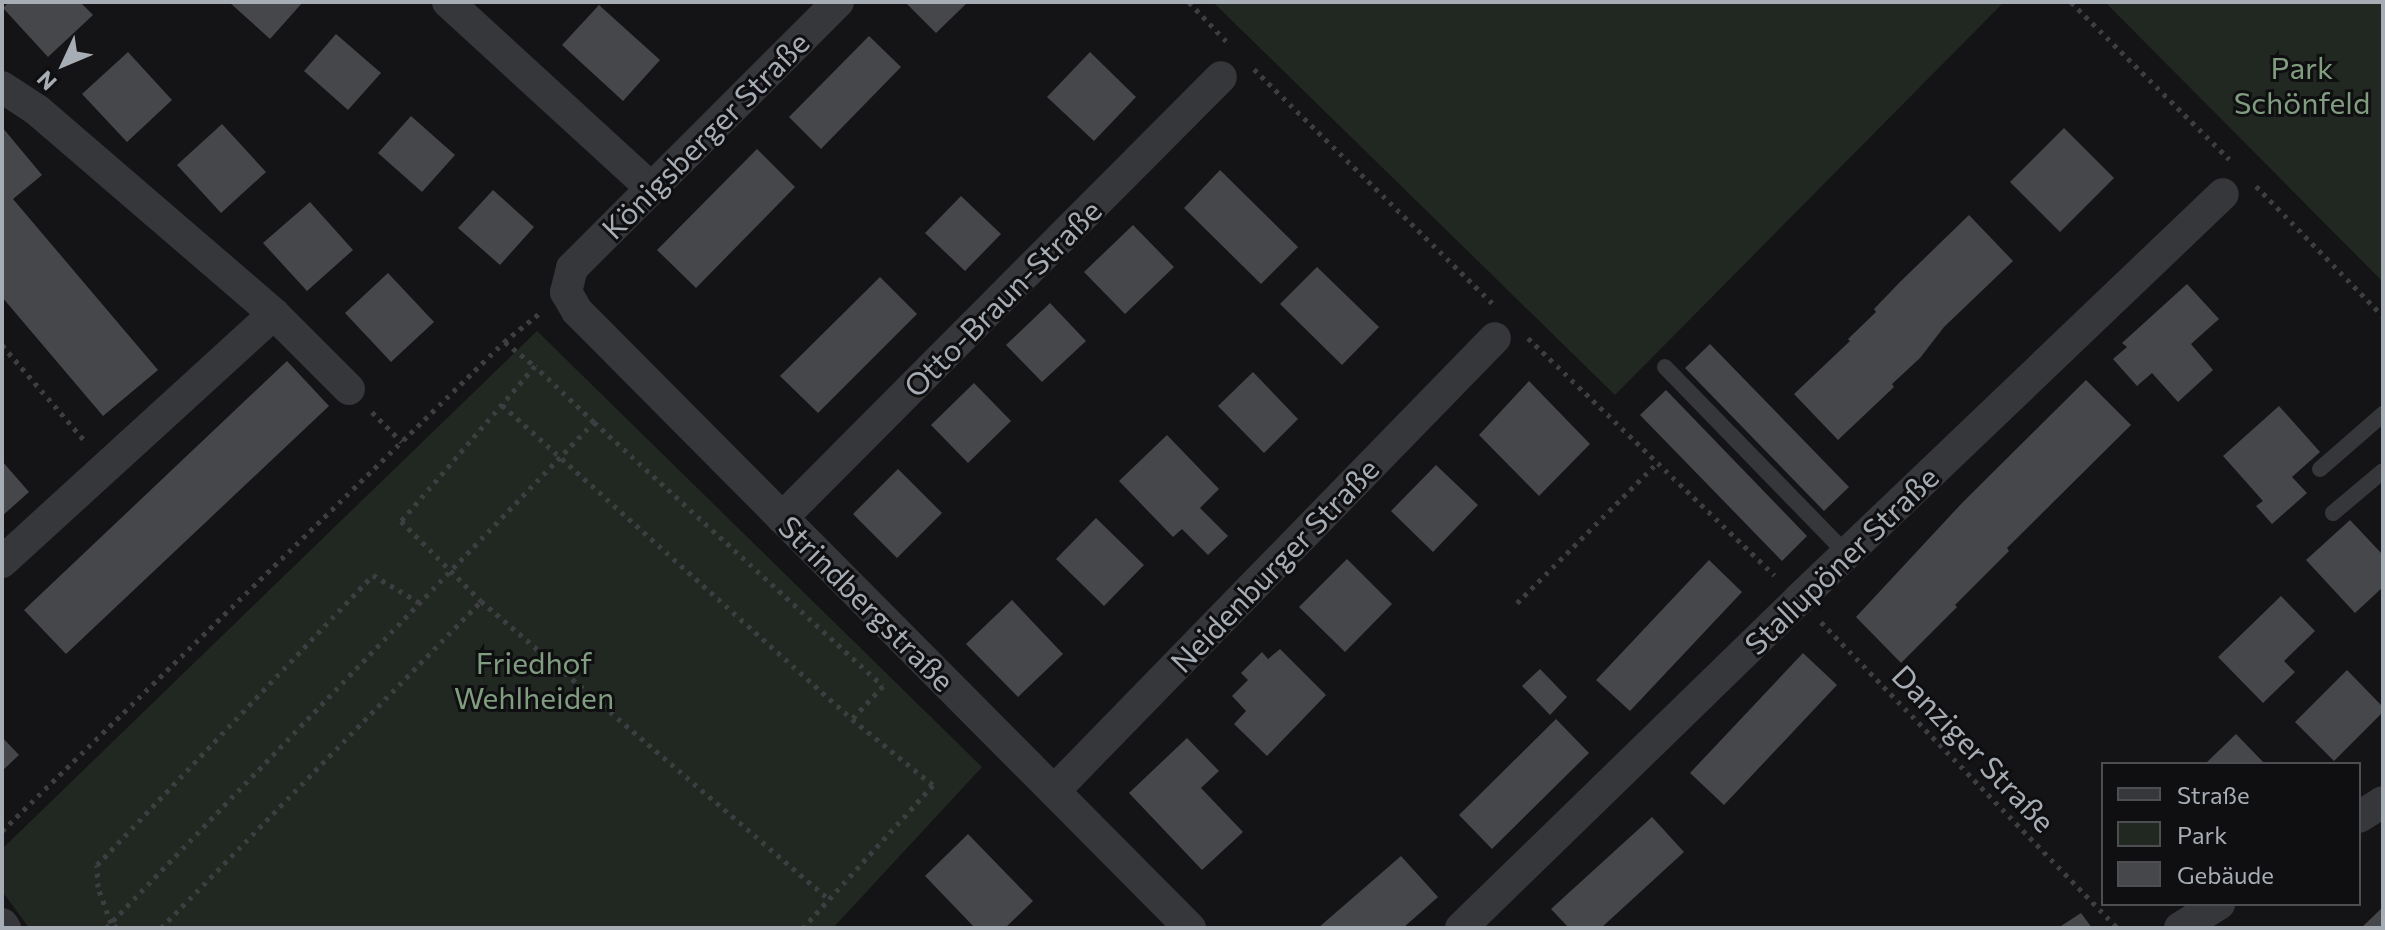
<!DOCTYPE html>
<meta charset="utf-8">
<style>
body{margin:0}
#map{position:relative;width:2385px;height:930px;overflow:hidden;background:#141416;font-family:Commissioner,sans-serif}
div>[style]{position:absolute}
.green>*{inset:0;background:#212821}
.building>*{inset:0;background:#46474a}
.path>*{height:5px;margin-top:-2.5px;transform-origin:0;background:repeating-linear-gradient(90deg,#3c3e41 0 4px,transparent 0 10px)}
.lane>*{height:16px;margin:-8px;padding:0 8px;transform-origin:8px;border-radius:8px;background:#36373a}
.street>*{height:32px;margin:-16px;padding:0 16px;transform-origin:16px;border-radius:16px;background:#36373a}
span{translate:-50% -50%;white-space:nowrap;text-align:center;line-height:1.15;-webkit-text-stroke:6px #0f0f11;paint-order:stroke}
.park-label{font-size:30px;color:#819d80}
.street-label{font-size:30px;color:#a7adb4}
.frame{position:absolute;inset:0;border:4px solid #a7adb4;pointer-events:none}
.legend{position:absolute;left:2101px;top:762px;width:260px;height:144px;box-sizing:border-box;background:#0f0f11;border:2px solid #4c4e52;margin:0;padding:10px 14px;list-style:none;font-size:24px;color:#a7adb4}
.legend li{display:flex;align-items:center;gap:16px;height:40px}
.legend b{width:40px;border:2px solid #4c4e52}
.north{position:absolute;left:24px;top:24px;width:80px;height:80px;-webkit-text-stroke:6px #0f0f11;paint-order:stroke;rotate:226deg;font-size:22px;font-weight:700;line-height:32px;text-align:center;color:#a7adb4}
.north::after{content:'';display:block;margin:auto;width:28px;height:36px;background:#a7adb4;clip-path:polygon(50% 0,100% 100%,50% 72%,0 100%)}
</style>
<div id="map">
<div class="green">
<div style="clip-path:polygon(1213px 2px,2004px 2px,1615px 395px)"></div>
<div style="clip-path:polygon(2105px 2px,2383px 2px,2383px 282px)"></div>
<div style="clip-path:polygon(537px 331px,982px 767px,833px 928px,29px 928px,2px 891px,2px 849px)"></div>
</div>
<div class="building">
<div style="clip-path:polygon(9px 2px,80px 2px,93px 15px,48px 57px,3px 8px)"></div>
<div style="clip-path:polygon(229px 2px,303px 2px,270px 39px)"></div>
<div style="clip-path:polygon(905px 2px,968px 2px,936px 33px)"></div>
<div style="clip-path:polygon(599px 5px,660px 60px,623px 101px,562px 45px)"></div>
<div style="clip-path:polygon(336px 34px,381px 73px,348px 110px,304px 71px)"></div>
<div style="clip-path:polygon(869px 36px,901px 67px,821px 149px,789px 117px)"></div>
<div style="clip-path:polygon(128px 52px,172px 100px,127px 142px,82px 94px)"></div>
<div style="clip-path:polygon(1090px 52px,1136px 97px,1094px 141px,1047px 97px)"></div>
<div style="clip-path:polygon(411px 116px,455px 155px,422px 192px,378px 153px)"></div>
<div style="clip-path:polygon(222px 124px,266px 172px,221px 213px,177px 165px)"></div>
<div style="clip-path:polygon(2px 127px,42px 175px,13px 199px,158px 370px,103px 416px,2px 297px)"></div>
<div style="clip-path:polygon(2064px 128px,2114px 178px,2060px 232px,2010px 182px)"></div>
<div style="clip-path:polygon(757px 149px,795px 187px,696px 288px,657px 250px)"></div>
<div style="clip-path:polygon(1220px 170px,1298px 247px,1261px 284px,1184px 208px)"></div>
<div style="clip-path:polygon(493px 190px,534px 227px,500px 265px,458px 228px)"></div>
<div style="clip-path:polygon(961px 196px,1001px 234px,965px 271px,925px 233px)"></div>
<div style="clip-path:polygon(310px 202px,353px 250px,307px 291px,263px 243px)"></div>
<div style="clip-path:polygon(1969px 215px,2013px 261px,1944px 327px,1920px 358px,1892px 384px,1894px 387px,1838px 440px,1794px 394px,1850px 341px,1848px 339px,1876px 312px,1874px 309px,1900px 282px)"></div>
<div style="clip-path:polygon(1133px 225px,1174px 267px,1125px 314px,1084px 272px)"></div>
<div style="clip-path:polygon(1317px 267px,1379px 327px,1342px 365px,1280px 304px)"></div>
<div style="clip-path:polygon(388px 273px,434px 322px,391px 362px,345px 313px)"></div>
<div style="clip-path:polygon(880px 277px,917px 314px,818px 413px,780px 376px)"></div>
<div style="clip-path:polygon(2187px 284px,2219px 319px,2191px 344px,2213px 370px,2178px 402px,2152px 373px,2137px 386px,2113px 359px,2127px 347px,2122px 343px)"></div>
<div style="clip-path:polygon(1050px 303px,1086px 341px,1042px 382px,1006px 345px)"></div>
<div style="clip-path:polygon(1710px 344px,1849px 487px,1824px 511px,1685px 368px)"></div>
<div style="clip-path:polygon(287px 361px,329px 406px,66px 654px,24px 610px)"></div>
<div style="clip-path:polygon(1253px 372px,1298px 419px,1264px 453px,1218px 406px)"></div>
<div style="clip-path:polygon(2086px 380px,2131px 425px,2007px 548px,2009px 551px,1955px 605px,1957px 607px,1901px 663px,1856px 617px,1962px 503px)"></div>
<div style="clip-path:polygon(1529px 381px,1590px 444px,1539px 496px,1479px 435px)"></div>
<div style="clip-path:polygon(974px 383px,1011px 421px,968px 463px,931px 425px)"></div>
<div style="clip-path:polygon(1666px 390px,1807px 536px,1782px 561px,1640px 415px)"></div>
<div style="clip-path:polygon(2279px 406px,2320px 452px,2292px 477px,2307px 493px,2272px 524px,2256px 506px,2263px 501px,2223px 456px)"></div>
<div style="clip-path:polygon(1167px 435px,1219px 489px,1200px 508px,1228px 536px,1208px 555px,1182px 529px,1173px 537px,1119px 481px)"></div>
<div style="clip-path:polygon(2px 461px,29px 492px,2px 516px)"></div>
<div style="clip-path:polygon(1436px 465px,1478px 505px,1433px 552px,1391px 511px)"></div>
<div style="clip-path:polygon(898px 469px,942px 513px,897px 558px,853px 514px)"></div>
<div style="clip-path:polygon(1096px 518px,1144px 565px,1104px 606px,1056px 559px)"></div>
<div style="clip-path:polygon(2350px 520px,2383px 555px,2383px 587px,2355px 613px,2306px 560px)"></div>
<div style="clip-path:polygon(1347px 559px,1392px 604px,1345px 652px,1299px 607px)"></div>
<div style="clip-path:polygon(1709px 560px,1742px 592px,1630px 711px,1596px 680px)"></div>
<div style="clip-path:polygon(2281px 596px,2315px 631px,2284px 661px,2295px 672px,2263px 703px,2218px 657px)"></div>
<div style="clip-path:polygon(1012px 600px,1063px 654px,1018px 697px,966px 644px)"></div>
<div style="clip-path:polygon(1280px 649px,1326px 695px,1267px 756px,1234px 724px,1246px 711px,1232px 696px,1248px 680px,1241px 673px,1262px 652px,1268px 659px)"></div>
<div style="clip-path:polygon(1803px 653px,1837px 685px,1724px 805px,1690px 773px)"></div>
<div style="clip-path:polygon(1540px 669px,1567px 697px,1550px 715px,1522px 686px)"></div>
<div style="clip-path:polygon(2347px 670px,2383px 707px,2383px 712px,2334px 761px,2295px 722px)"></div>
<div style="clip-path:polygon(1556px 719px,1589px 753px,1492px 849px,1459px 815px)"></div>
<div style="clip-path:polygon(2236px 734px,2265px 764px,2205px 764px)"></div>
<div style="clip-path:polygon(2px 737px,19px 755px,2px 771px)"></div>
<div style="clip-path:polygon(1187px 738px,1219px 771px,1201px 788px,1243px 832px,1202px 870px,1129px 793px)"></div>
<div style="clip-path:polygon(1652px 817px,1684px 852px,1601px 928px,1569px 928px,1551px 909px)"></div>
<div style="clip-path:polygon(968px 834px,1033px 901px,1005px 928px,975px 928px,925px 876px)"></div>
<div style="clip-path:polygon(1401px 856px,1438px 897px,1403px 928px,1318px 928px)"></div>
<div style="clip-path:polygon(2383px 907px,2383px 928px,2361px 928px)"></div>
<div style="clip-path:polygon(2081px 913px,2092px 928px,2058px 928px)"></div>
</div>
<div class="path">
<div style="left:1189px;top:2px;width:55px;rotate:46.5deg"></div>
<div style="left:2071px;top:2px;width:223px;rotate:44.8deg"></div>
<div style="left:1254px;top:69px;width:334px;rotate:44.5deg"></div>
<div style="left:2256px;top:186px;width:182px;rotate:45.7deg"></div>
<div style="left:1528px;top:338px;width:342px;rotate:43.9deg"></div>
<div style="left:505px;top:342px;width:38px;rotate:39deg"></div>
<div style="left:2px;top:345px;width:127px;rotate:49.2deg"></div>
<div style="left:502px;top:405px;width:470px;rotate:41.9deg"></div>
<div style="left:372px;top:412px;width:42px;rotate:45deg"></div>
<div style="left:594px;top:422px;width:81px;rotate:-136.5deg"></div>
<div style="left:535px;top:366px;width:205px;rotate:130.8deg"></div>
<div style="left:401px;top:521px;width:113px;rotate:45deg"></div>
<div style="left:481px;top:601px;width:458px;rotate:40.6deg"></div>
<div style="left:1517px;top:603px;width:198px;rotate:-45deg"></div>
<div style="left:1821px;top:622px;width:426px;rotate:45.9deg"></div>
<div style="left:2px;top:831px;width:701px;rotate:-44.25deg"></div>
<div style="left:504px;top:342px;width:48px;rotate:-39deg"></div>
<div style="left:106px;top:928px;width:703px;rotate:-46.04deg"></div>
<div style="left:594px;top:422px;width:391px;rotate:42.4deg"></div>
<div style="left:883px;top:686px;width:45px;rotate:133.2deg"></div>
<div style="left:852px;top:719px;width:104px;rotate:39.2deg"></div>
<div style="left:933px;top:785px;width:193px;rotate:132.3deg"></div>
<div style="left:117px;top:928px;width:8px;rotate:-140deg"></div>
<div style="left:111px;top:923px;width:38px;rotate:-110deg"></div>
<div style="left:98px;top:887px;width:22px;rotate:-93deg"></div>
<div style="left:97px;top:865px;width:400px;rotate:-46.4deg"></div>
<div style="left:373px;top:575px;width:55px;rotate:30.8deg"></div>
<div style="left:161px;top:928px;width:458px;rotate:-45.6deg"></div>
</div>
<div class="lane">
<div style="left:1665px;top:367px;width:261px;rotate:45.8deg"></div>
<div style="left:2320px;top:469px;width:84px;rotate:-41.1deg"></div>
<div style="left:2333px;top:513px;width:65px;rotate:-40deg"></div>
</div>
<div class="street">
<div style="left:448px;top:2px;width:275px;rotate:42.5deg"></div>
<div style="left:838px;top:2px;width:376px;rotate:135deg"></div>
<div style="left:572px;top:268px;width:25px;rotate:104deg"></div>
<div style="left:566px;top:292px;width:22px;rotate:60deg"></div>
<div style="left:577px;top:311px;width:870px;rotate:45.19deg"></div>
<div style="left:2px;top:87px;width:42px;rotate:33.3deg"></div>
<div style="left:37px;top:110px;width:313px;rotate:40.7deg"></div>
<div style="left:274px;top:314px;width:106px;rotate:45deg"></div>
<div style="left:782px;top:518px;width:622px;rotate:-45.13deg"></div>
<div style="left:2px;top:562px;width:368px;rotate:-42.4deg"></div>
<div style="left:1054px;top:791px;width:632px;rotate:-45.77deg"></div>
<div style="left:2359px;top:817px;width:28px;rotate:-32deg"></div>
<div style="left:2px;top:924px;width:5px;rotate:53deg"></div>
<div style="left:1461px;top:928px;width:472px;rotate:-44.2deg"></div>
<div style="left:1799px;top:599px;width:586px;rotate:-43.69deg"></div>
<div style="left:2180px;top:928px;width:46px;rotate:-31.6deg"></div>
</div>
<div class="park-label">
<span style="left:2302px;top:84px">Park<br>Schönfeld</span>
<span style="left:534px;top:679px">Friedhof<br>Wehlheiden</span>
</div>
<div class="street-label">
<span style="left:705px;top:135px;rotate:-45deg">Königsberger Straße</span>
<span style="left:1002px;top:298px;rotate:-45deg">Otto-Braun-Straße</span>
<span style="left:1841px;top:560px;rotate:-44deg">Stallupöner Straße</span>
<span style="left:1274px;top:565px;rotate:-46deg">Neidenburger Straße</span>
<span style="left:867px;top:603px;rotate:45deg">Strindbergstraße</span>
<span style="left:1974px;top:748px;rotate:46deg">Danziger Straße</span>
</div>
<div class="frame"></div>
<ul class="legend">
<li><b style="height:10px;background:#36373a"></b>Straße</li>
<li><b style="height:22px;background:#212821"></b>Park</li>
<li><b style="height:22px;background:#46474a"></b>Gebäude</li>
</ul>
<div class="north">N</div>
</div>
